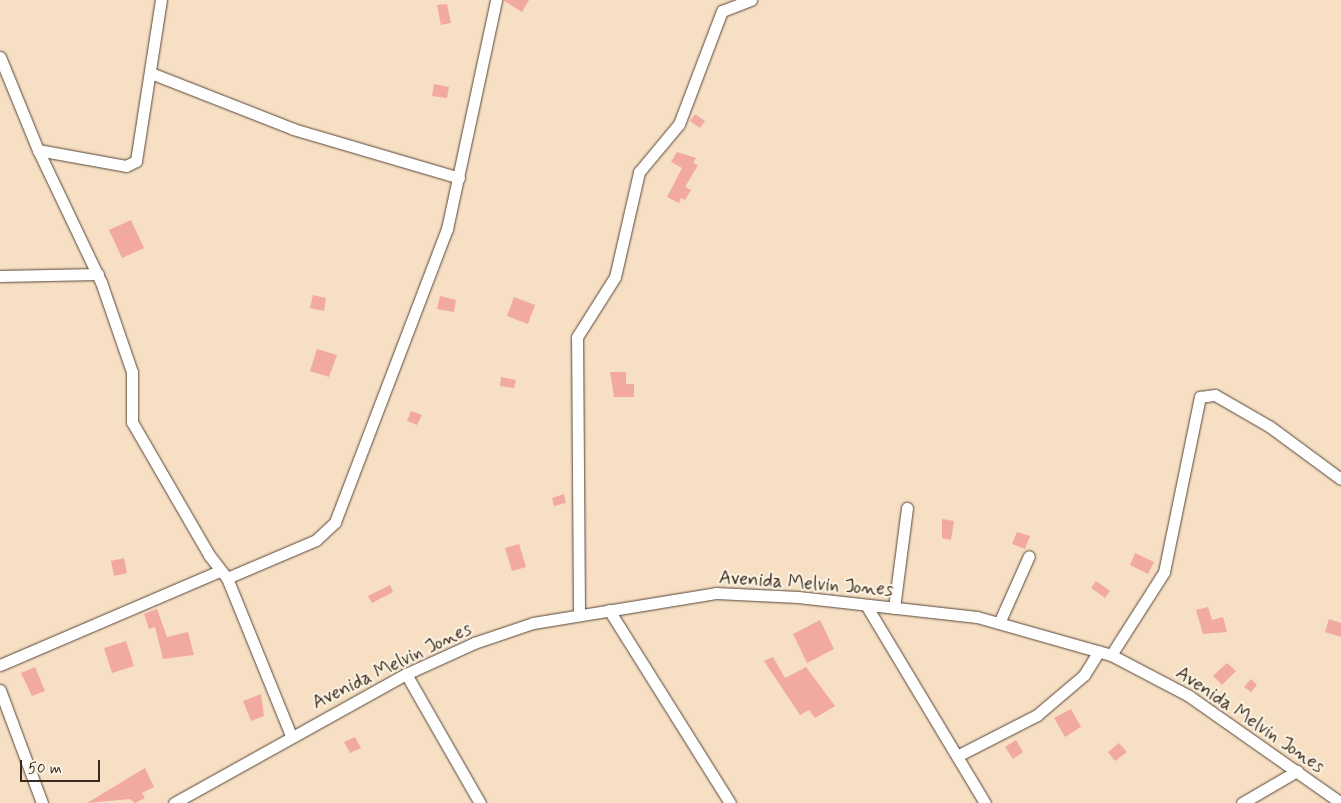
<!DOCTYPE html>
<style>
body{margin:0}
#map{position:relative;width:1341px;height:803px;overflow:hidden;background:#f6dfc3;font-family:Mynerve,sans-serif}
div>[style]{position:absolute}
.building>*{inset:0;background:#f2a9a1}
.roads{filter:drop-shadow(0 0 1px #574537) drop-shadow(0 0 1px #574537)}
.minor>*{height:11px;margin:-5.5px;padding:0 5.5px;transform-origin:5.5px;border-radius:5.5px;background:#fff}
span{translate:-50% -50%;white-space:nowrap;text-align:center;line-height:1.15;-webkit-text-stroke:4px #fcf5e5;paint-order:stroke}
.street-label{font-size:19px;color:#3b2a1e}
.scale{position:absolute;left:20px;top:760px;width:80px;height:22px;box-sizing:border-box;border:2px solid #3b2a1e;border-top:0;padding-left:6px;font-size:15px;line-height:18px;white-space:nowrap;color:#3b2a1e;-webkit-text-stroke:4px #fcf5e5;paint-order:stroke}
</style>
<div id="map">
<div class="building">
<div style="clip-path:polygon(503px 0,529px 0,522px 12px)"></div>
<div style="clip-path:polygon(447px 4px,451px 23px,441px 25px,437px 5px)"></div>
<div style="clip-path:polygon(434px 84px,449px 87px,447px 98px,432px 96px)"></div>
<div style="clip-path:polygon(695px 114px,705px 121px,700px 128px,690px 121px)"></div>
<div style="clip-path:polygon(677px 152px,696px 158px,693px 163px,698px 165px,685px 187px,691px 190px,685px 200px,681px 198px,679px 203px,667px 197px,682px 168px,671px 162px)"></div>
<div style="clip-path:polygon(131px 220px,144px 248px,122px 258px,109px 230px)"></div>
<div style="clip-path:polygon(313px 295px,326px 298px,324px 311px,310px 308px)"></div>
<div style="clip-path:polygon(440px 296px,456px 300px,454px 312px,437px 309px)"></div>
<div style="clip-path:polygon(514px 297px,535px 305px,528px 324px,507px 316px)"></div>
<div style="clip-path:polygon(317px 349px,337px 355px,329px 377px,310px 371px)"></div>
<div style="clip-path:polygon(610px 372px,626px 372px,626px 384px,634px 384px,634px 397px,614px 397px)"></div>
<div style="clip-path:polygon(501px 377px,516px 380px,514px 388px,500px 386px)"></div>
<div style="clip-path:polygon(411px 411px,422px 415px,417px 425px,407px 421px)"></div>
<div style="clip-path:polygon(564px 494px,566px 503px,554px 506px,552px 498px)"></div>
<div style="clip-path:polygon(942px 519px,954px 521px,951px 540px,942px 538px)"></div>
<div style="clip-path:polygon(1017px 532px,1030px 536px,1025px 549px,1012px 544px)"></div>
<div style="clip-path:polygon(519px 544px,526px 567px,512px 571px,505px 548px)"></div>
<div style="clip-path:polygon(1135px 553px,1154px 562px,1148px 574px,1130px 565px)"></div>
<div style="clip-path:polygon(124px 558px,127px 573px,114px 576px,111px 561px)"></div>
<div style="clip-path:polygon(1096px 581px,1110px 591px,1105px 598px,1091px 588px)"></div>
<div style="clip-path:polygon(390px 585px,393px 592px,372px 603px,368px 596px)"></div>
<div style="clip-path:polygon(1208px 607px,1212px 620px,1223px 617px,1227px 632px,1203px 634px,1196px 610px)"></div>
<div style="clip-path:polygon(157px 609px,167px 637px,188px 632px,194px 655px,163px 659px,155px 627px,149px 629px,144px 614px)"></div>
<div style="clip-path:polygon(1329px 619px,1341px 623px,1341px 637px,1325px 632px)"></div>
<div style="clip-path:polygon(820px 620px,834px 649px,807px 663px,793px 634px)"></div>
<div style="clip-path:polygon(126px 641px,134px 666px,112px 673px,104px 648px)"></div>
<div style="clip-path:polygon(773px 657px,785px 678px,806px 667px,835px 706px,815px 718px,809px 710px,800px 715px,764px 661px)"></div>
<div style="clip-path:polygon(1227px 663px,1236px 671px,1222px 685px,1213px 676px)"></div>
<div style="clip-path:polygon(35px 667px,45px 691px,32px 696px,21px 673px)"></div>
<div style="clip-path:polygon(1251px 679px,1257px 685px,1251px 692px,1244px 687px)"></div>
<div style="clip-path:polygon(261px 694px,264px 716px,251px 721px,243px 701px)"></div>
<div style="clip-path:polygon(1071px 709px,1081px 727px,1065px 737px,1054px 718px)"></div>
<div style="clip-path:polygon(355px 737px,361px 748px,350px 753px,344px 742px)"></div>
<div style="clip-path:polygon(1016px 740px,1023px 752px,1013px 759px,1005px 747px)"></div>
<div style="clip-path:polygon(1119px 743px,1127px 752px,1115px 761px,1108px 752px)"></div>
<div style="clip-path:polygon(145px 768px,154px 787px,142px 793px,145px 798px,135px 803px,130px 799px,87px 803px)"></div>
</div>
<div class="roads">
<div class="minor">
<div style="left:0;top:57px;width:100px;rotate:67.8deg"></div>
<div style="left:38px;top:150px;width:146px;rotate:64.5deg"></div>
<div style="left:101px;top:282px;width:95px;rotate:71deg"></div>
<div style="left:132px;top:372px;width:50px;rotate:90deg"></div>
<div style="left:132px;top:422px;width:154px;rotate:59.9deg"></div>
<div style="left:209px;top:555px;width:29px;rotate:52deg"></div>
<div style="left:227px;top:578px;width:170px;rotate:67.9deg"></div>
<div style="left:153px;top:74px;width:150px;rotate:21.4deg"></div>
<div style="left:293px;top:129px;width:173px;rotate:16.4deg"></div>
<div style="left:38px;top:150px;width:89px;rotate:10.3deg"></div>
<div style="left:126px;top:166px;width:11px;rotate:-27deg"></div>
<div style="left:136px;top:161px;width:163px;rotate:-81.2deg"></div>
<div style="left:0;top:276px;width:98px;rotate:-1.2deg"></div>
<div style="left:227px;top:578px;width:97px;rotate:-23.1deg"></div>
<div style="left:316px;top:540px;width:26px;rotate:-43deg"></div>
<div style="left:335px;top:522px;width:314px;rotate:-69.1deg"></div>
<div style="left:447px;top:229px;width:234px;rotate:-77.9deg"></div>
<div style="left:866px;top:605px;width:231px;rotate:59deg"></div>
<div style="left:894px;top:608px;width:101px;rotate:-82.6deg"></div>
<div style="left:609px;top:610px;width:228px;rotate:57.9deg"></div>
<div style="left:579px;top:615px;width:278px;rotate:-90.4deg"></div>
<div style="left:577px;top:337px;width:71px;rotate:-57.7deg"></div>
<div style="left:615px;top:277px;width:108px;rotate:-77.1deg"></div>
<div style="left:639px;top:172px;width:62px;rotate:-50.2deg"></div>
<div style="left:679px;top:124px;width:121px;rotate:-69.2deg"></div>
<div style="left:722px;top:11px;width:31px;rotate:-21deg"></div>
<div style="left:999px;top:623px;width:73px;rotate:-65.9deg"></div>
<div style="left:1111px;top:655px;width:98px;rotate:-57.4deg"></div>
<div style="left:1164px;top:572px;width:179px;rotate:-78.4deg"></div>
<div style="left:1200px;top:397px;width:15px;rotate:-8deg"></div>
<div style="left:1215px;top:395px;width:62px;rotate:29.9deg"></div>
<div style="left:1269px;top:426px;width:89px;rotate:36.4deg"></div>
<div style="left:0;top:665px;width:238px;rotate:-23.2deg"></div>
<div style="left:406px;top:674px;width:149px;rotate:60.2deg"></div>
<div style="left:0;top:690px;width:121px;rotate:69.6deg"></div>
<div style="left:957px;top:756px;width:90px;rotate:-27.1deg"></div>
<div style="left:1037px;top:715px;width:62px;rotate:-40.4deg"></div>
<div style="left:1084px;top:675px;width:28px;rotate:-58deg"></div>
<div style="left:174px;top:803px;width:265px;rotate:-29.1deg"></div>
<div style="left:406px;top:674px;width:75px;rotate:-24.5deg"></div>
<div style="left:474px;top:643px;width:62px;rotate:-18.7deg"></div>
<div style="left:533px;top:623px;width:185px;rotate:-9.3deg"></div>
<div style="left:716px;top:593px;width:82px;rotate:2.8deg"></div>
<div style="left:798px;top:597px;width:180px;rotate:6.4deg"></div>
<div style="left:977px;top:617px;width:139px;rotate:15.8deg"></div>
<div style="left:1111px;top:655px;width:88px;rotate:27.7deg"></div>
<div style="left:1189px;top:696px;width:186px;rotate:35.1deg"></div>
<div style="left:1242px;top:803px;width:64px;rotate:-30.2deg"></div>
</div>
</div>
<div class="street-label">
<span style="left:806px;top:584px;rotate:4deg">Avenida Melvin Jones</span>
<span style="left:392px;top:666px;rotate:-26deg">Avenida Melvin Jones</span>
<span style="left:1250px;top:720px;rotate:34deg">Avenida Melvin Jones</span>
</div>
<div class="scale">50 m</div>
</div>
